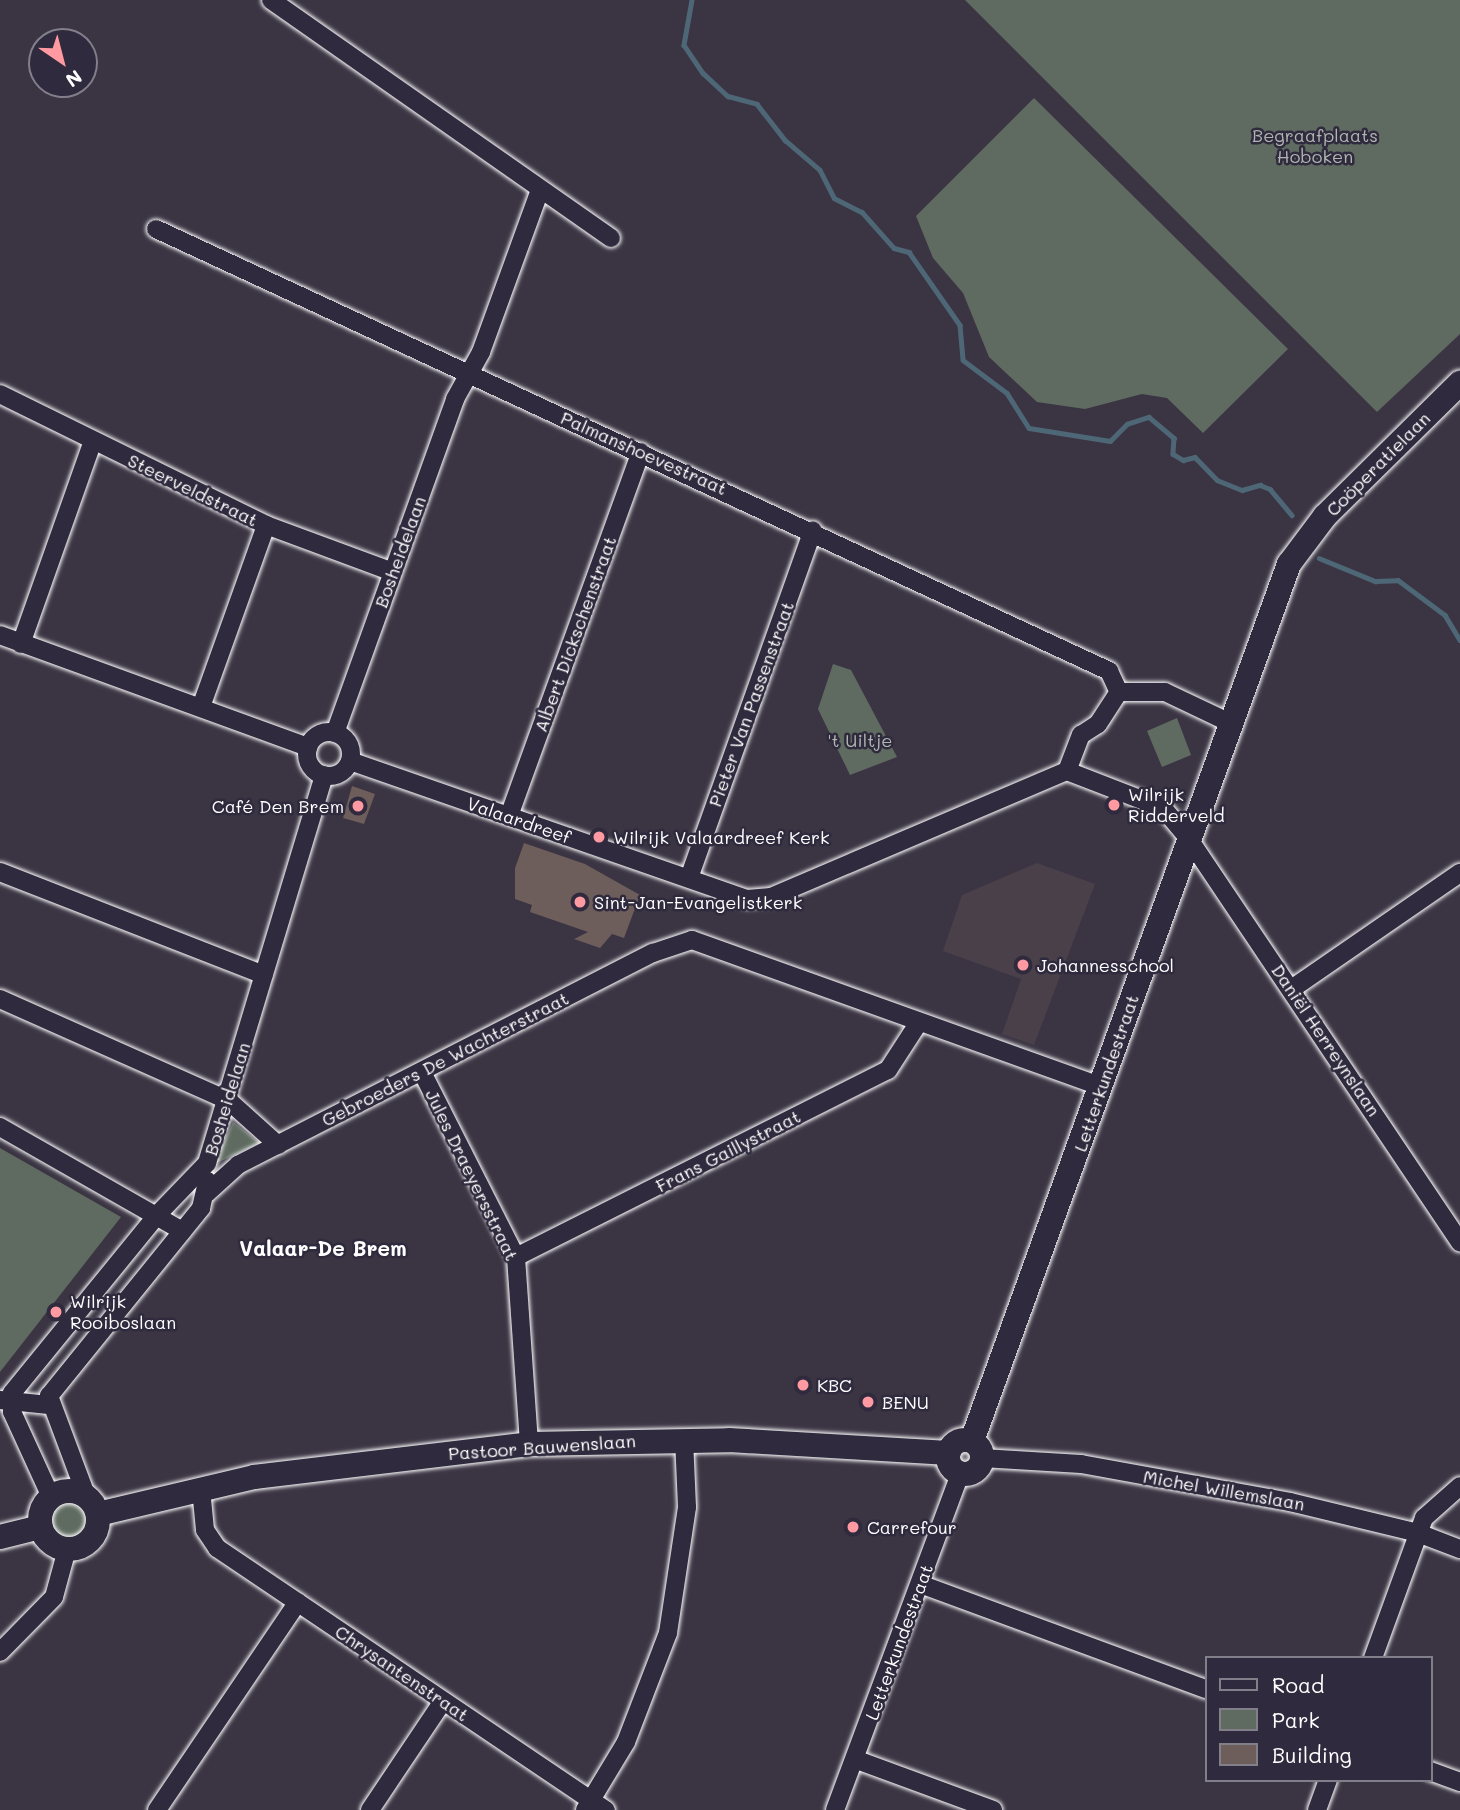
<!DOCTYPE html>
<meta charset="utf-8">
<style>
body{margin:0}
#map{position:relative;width:1460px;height:1810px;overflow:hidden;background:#3b3443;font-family:Mali,sans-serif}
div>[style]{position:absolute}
.built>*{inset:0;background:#4a404a}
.green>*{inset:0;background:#5f6b60}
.round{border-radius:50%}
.stream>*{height:4.5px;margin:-2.25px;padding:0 2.25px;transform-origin:2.25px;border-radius:2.25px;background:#4e6777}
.building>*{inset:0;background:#6d5d5b}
.roads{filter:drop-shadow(0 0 2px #fff) drop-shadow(0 0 2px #fff)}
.street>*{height:18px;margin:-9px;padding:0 9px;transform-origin:9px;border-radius:9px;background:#2f2a3d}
.street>.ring{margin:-9px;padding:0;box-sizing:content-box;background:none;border:18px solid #2f2a3d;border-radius:50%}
.secondary>*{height:24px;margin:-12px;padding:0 12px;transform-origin:12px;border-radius:12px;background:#2f2a3d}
.secondary>.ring{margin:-12px;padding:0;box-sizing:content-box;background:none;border:24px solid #2f2a3d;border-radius:50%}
.dots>*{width:19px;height:19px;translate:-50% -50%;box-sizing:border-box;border:4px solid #2f2a3d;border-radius:50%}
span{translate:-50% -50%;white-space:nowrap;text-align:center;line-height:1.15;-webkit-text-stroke:5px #2f2a3d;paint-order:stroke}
.park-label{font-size:18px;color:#afb5b0}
.street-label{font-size:18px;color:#fff}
.poi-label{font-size:18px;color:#fff}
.left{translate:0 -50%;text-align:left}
.right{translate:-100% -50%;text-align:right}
.quarter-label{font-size:21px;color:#fff;font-weight:700}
.legend{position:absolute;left:1205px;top:1656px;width:228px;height:126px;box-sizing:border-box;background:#2f2a3d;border:2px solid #827f8b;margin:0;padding:9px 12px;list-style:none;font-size:21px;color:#fff}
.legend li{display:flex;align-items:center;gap:14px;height:35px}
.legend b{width:35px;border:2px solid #827f8b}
.north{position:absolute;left:28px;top:28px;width:70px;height:70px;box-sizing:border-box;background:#2f2a3d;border:2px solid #827f8b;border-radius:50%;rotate:145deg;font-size:19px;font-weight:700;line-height:28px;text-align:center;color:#fff}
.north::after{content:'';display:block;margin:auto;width:24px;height:32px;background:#ff9aa2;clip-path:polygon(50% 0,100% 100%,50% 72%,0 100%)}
</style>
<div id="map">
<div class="built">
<div style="clip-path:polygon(1037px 863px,1095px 884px,1034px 1045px,1002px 1034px,1021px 979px,943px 951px,962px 895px)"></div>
</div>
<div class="green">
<div style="clip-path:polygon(965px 0,1460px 0,1460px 334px,1377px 412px)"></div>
<div style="clip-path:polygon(1034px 98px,1288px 349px,1203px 433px,1167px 398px,1142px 394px,1085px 409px,1037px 402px,989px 357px,963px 293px,933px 258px,916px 216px)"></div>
<div style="clip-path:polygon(833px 664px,851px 670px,897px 757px,850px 775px,818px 709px)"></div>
<div style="clip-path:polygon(1177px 718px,1191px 755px,1162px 767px,1147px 731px)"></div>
<div style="clip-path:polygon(233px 1122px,260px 1143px,217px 1163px,216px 1161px)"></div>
<div style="clip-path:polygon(0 1148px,121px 1217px,0 1372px)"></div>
<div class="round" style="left:48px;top:1499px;width:40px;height:40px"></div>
</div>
<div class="stream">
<div style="left:692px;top:0;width:46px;rotate:100.1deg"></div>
<div style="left:684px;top:45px;width:34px;rotate:56deg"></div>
<div style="left:703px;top:73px;width:34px;rotate:43deg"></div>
<div style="left:728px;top:96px;width:30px;rotate:15deg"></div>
<div style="left:757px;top:104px;width:46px;rotate:52.1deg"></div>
<div style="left:785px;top:140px;width:46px;rotate:40.6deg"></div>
<div style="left:820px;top:170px;width:31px;rotate:63deg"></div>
<div style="left:834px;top:198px;width:31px;rotate:27deg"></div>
<div style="left:862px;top:212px;width:48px;rotate:48.4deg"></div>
<div style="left:894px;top:248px;width:16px;rotate:15deg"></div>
<div style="left:909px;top:252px;width:89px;rotate:55.1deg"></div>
<div style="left:960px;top:325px;width:35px;rotate:85deg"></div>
<div style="left:963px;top:360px;width:55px;rotate:36.9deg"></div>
<div style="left:1007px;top:393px;width:41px;rotate:57.8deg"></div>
<div style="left:1029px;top:428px;width:82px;rotate:9.1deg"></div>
<div style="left:1110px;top:441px;width:24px;rotate:-45deg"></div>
<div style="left:1127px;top:424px;width:23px;rotate:-18deg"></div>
<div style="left:1149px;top:417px;width:33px;rotate:40deg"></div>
<div style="left:1174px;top:438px;width:16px;rotate:94deg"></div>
<div style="left:1173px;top:454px;width:12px;rotate:31deg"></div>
<div style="left:1183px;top:460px;width:12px;rotate:-14deg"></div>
<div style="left:1195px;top:457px;width:32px;rotate:46deg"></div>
<div style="left:1217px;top:480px;width:27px;rotate:22deg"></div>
<div style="left:1242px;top:490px;width:19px;rotate:-16deg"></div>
<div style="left:1260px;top:485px;width:11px;rotate:22deg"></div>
<div style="left:1270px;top:489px;width:34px;rotate:50deg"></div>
<div style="left:1319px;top:558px;width:61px;rotate:22.3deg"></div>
<div style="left:1375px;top:581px;width:23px;rotate:-2deg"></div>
<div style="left:1398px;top:580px;width:59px;rotate:36.7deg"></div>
<div style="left:1445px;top:615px;width:29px;rotate:59deg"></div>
</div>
<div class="building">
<div style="clip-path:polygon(352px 786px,375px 794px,364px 824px,343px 818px)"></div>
<div style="clip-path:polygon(524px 843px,585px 864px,640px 895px,624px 938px,612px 934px,600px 948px,574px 939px,588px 932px,530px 912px,532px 905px,515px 899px,515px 868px)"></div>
</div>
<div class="roads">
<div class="street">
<div style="left:271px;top:0;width:415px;rotate:35deg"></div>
<div style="left:156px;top:229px;width:1051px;rotate:24.88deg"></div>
<div style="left:1109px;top:671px;width:23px;rotate:65deg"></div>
<div style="left:0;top:394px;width:297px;rotate:26.2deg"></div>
<div style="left:266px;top:525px;width:135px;rotate:20.3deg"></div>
<div style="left:0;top:635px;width:328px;rotate:20deg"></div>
<div style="left:21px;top:644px;width:215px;rotate:-70.5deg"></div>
<div style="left:1119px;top:692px;width:46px"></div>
<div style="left:1165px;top:692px;width:72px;rotate:25.5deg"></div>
<div style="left:201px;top:707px;width:193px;rotate:-70.3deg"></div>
<div class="ring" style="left:307px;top:732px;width:26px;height:26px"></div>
<div style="left:335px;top:733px;width:355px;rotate:-70.2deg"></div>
<div style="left:455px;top:399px;width:54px;rotate:-61deg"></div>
<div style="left:481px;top:352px;width:172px;rotate:-70deg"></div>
<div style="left:350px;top:761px;width:420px;rotate:19.2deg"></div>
<div style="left:747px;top:899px;width:24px;rotate:-5deg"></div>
<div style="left:771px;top:897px;width:322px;rotate:-23.1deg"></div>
<div style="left:1067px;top:771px;width:103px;rotate:21.1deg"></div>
<div style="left:1163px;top:808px;width:40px;rotate:50deg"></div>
<div style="left:1189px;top:839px;width:486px;rotate:56.1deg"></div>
<div style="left:1067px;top:771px;width:39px;rotate:-69deg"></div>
<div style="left:1081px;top:735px;width:20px;rotate:-33deg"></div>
<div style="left:1098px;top:724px;width:38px;rotate:-57deg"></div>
<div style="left:509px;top:816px;width:387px;rotate:-70.1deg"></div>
<div style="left:0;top:872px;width:283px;rotate:21.3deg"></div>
<div style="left:689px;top:878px;width:369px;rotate:-70.4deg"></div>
<div style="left:1293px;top:988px;width:203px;rotate:-34.6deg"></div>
<div style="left:0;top:999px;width:251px;rotate:24deg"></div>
<div style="left:229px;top:1101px;width:66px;rotate:41.9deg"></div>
<div style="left:423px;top:1074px;width:205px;rotate:63.1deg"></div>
<div style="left:516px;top:1257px;width:187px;rotate:86deg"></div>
<div style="left:0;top:1127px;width:210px;rotate:29.7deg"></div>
<div style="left:207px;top:1193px;width:42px;rotate:-42.1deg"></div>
<div style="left:238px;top:1165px;width:466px;rotate:-27.1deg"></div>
<div style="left:653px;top:953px;width:41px;rotate:-18.4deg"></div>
<div style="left:692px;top:940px;width:436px;rotate:19.7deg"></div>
<div style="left:516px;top:1257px;width:416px;rotate:-26.7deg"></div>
<div style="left:888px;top:1070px;width:57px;rotate:-57.1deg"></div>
<div style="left:0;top:1400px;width:49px;rotate:5.8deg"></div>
<div style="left:982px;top:1458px;width:99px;rotate:3.5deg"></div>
<div style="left:1081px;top:1464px;width:212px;rotate:10.3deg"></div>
<div style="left:1290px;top:1502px;width:132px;rotate:13.6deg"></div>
<div style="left:1418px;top:1533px;width:45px;rotate:20.9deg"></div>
<div style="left:201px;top:1489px;width:41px;rotate:84.4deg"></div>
<div style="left:205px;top:1530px;width:22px;rotate:56deg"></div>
<div style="left:217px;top:1548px;width:469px;rotate:34deg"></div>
<div style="left:86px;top:1495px;width:106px;rotate:-110.5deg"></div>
<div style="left:49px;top:1396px;width:242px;rotate:-51deg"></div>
<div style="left:201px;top:1208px;width:28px;rotate:-77deg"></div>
<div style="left:51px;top:1497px;width:94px;rotate:-114.6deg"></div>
<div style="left:12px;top:1412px;width:19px;rotate:-90deg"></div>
<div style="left:12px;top:1393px;width:230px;rotate:-50.8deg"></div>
<div style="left:157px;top:1215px;width:72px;rotate:-46.1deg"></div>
<div style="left:207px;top:1163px;width:405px;rotate:-73.2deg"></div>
<div style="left:920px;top:1584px;width:305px;rotate:20.2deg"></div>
<div style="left:0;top:1652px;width:77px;rotate:-45.5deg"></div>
<div style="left:54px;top:1597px;width:50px;rotate:-74.8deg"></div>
<div style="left:1373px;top:1658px;width:149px;rotate:-70deg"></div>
<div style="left:1424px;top:1518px;width:48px;rotate:-41.6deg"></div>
<div style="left:857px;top:1760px;width:145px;rotate:20.2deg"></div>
<div style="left:1430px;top:1771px;width:32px;rotate:20deg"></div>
<div style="left:157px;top:1810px;width:251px;rotate:-55.9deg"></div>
<div style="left:370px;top:1810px;width:131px;rotate:-56.2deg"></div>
<div style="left:585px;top:1810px;width:79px;rotate:-58.9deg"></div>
<div style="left:626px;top:1742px;width:117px;rotate:-68.9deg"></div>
<div style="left:668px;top:1633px;width:127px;rotate:-81.4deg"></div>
<div style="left:687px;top:1507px;width:68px;rotate:-92.5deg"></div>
<div style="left:835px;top:1810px;width:359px;rotate:-69.6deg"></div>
<div style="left:1317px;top:1810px;width:32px;rotate:-70deg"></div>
</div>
<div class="secondary">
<div class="ring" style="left:948px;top:1440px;width:10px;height:10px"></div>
<div style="left:972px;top:1441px;width:933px;rotate:-70.13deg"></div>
<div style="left:1289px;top:564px;width:60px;rotate:-53.1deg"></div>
<div style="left:1325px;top:516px;width:190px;rotate:-44.6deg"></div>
<div class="ring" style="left:40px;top:1491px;width:34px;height:34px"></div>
<div style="left:98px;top:1514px;width:160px;rotate:-13.3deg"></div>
<div style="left:254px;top:1477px;width:277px;rotate:-6.8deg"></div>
<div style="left:529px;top:1444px;width:200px;rotate:-1.1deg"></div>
<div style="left:729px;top:1440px;width:220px;rotate:3.4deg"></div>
<div style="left:0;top:1537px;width:41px;rotate:-14deg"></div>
</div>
</div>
<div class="dots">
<div style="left:1114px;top:805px;background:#ff9aa2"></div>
<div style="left:358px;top:806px;background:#ff9aa2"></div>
<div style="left:599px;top:837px;background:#ff9aa2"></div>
<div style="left:580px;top:902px;background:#ff9aa2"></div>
<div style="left:1023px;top:965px;background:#ff9aa2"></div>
<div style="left:56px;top:1312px;background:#ff9aa2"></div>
<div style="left:803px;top:1385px;background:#ff9aa2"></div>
<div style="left:868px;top:1402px;background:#ff9aa2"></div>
<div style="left:853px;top:1527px;background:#ff9aa2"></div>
</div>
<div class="park-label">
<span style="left:1315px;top:146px">Begraafplaats<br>Hoboken</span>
<span style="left:860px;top:740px">'t Uiltje</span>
</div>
<div class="street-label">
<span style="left:644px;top:453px;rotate:24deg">Palmanshoevestraat</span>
<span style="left:1378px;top:464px;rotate:-45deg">Coöperatielaan</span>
<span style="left:193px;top:490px;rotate:26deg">Steerveldstraat</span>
<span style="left:400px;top:552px;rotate:-70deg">Bosheidelaan</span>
<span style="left:575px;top:634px;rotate:-70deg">Albert Dickschenstraat</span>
<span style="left:751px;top:704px;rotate:-70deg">Pieter Van Passenstraat</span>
<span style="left:519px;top:820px;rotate:19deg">Valaardreef</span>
<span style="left:1326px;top:1040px;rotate:56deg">Daniël Herreynslaan</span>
<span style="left:445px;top:1059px;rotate:-27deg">Gebroeders De Wachterstraat</span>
<span style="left:1106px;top:1073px;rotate:-71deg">Letterkundestraat</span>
<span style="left:227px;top:1099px;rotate:-73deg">Bosheidelaan</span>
<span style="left:728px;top:1151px;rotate:-27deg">Frans Gaillystraat</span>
<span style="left:472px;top:1175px;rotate:64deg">Jules Draeyersstraat</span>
<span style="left:542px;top:1447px;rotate:-4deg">Pastoor Bauwenslaan</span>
<span style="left:1224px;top:1490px;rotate:10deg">Michel Willemslaan</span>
<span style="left:899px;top:1642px;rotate:-70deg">Letterkundestraat</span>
<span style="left:402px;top:1673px;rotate:34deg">Chrysantenstraat</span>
</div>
<div class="poi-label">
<span class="left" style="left:1128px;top:805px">Wilrijk<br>Ridderveld</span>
<span class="right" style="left:344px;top:806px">Café Den Brem</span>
<span class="left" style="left:613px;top:837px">Wilrijk Valaardreef Kerk</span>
<span class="left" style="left:594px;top:902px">Sint-Jan-Evangelistkerk</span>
<span class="left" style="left:1037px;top:965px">Johannesschool</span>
<span class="left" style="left:70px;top:1312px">Wilrijk<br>Rooiboslaan</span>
<span class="left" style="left:817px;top:1385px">KBC</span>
<span class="left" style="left:882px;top:1402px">BENU</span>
<span class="left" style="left:867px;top:1527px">Carrefour</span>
</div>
<div class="quarter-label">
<span style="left:323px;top:1248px">Valaar-De Brem</span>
</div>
<ul class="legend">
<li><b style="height:9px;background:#2f2a3d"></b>Road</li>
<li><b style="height:19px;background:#5f6b60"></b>Park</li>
<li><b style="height:19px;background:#6d5d5b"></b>Building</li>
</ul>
<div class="north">N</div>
</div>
